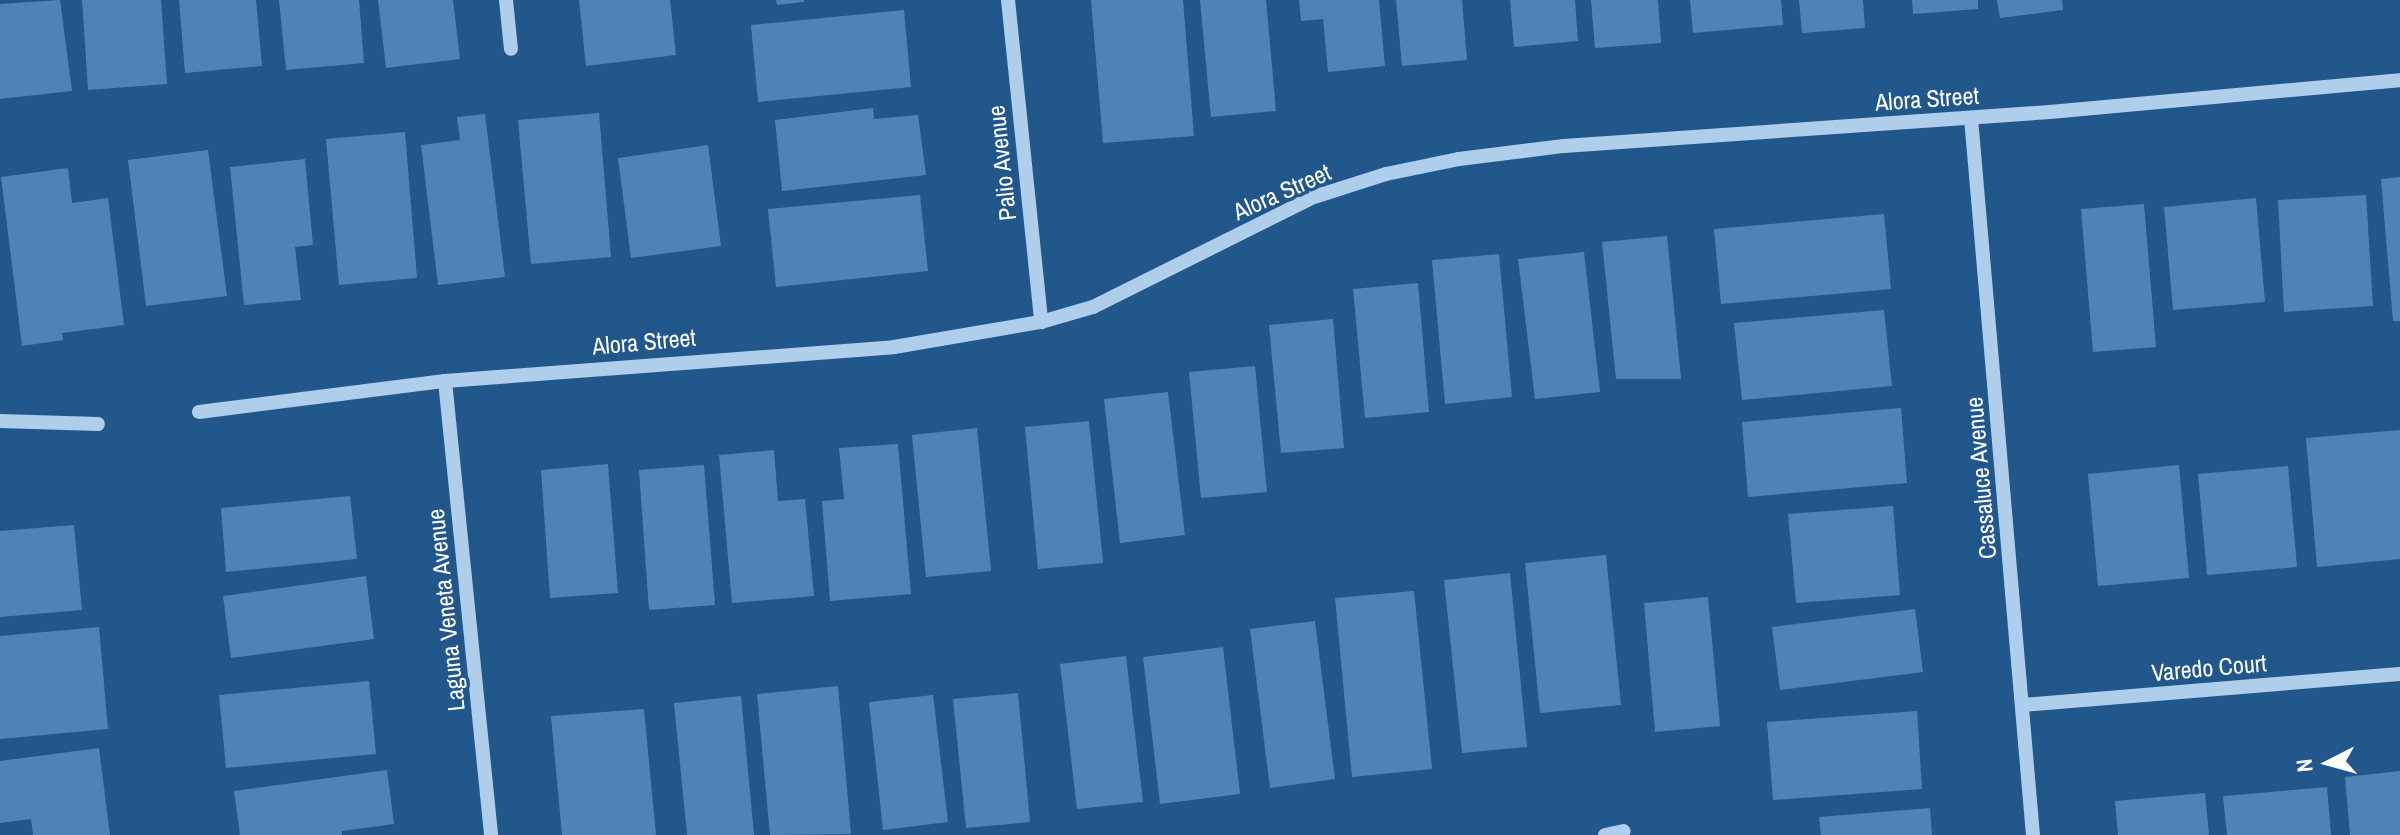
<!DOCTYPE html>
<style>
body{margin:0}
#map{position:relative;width:2400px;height:835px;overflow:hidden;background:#21578b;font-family:"Archivo Narrow",sans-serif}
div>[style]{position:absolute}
.building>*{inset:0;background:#4e83b5}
.minor>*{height:14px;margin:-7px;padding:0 7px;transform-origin:7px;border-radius:7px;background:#aeceeb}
span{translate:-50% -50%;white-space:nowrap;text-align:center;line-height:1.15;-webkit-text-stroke:7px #21578b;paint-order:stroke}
.street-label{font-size:24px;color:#fff}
.north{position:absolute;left:2288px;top:723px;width:80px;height:80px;-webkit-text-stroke:6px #21578b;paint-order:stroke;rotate:264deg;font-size:22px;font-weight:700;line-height:32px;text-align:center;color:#fff}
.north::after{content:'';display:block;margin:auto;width:28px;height:36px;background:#fff;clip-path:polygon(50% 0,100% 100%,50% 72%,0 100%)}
</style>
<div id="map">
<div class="building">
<div style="clip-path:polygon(60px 0,72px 91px,0 99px,0 4px)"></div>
<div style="clip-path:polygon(82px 0,161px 0,167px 84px,88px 90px)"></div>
<div style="clip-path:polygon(179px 0,256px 0,262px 66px,185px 73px)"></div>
<div style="clip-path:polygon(279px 0,359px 0,364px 63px,286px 70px)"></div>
<div style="clip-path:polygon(378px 0,453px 0,460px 59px,386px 68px)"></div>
<div style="clip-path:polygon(579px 0,670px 0,676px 55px,586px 66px)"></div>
<div style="clip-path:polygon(776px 0,804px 0,804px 2px,777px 5px)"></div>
<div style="clip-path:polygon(1091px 0,1183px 0,1194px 136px,1103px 143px)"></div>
<div style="clip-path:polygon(1200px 0,1266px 0,1276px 111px,1211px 117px)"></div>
<div style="clip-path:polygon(1299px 0,1379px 0,1385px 66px,1328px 72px,1323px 19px,1301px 21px)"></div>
<div style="clip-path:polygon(1396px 0,1462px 0,1467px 60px,1402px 66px)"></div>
<div style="clip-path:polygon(1510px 0,1575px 0,1578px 41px,1514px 47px)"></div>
<div style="clip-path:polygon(1591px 0,1658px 0,1661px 43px,1595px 48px)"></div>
<div style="clip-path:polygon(1690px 0,1781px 0,1783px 25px,1693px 33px)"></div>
<div style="clip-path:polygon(1799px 0,1863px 0,1865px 28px,1802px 33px)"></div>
<div style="clip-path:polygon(1912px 0,1978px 0,1978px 9px,1913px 14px)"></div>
<div style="clip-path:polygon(1997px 0,2062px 0,2063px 10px,2000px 18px)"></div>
<div style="clip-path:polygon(904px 10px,911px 87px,758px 102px,751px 25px)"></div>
<div style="clip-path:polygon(873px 108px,874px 119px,918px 115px,926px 175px,782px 191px,775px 120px)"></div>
<div style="clip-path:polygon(599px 113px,611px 257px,531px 264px,518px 120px)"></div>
<div style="clip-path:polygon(485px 114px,505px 277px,438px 285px,421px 145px,460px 140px,457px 117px)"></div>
<div style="clip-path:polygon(405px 132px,417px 278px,339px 285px,326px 139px)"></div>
<div style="clip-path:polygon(708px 145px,721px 246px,631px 258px,618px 158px)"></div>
<div style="clip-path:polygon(208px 150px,227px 296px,146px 306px,128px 160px)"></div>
<div style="clip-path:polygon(305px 159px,313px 245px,295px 247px,301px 300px,244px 305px,230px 167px)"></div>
<div style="clip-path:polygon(68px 168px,72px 203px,108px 198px,124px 325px,62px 333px,63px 340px,22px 346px,1px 177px)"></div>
<div style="clip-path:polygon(2400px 177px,2400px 321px,2393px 321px,2381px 179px)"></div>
<div style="clip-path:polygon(920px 195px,928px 271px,776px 287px,768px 209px)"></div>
<div style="clip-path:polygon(2366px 195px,2373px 306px,2284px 312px,2278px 200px)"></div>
<div style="clip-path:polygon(2256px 198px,2265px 302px,2173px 310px,2164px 207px)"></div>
<div style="clip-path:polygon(2144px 204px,2156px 347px,2093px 352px,2081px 209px)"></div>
<div style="clip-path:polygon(1884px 214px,1891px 289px,1721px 304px,1714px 229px)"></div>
<div style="clip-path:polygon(1667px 236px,1681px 379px,1616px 379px,1602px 242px)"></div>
<div style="clip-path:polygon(1584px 252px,1600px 392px,1535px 399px,1518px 259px)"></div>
<div style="clip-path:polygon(1499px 254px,1512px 397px,1445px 404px,1432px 260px)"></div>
<div style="clip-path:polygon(1418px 283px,1429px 412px,1365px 418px,1353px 289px)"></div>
<div style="clip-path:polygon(1884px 310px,1892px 386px,1742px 400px,1734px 323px)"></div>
<div style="clip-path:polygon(1333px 319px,1344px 448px,1281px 453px,1269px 325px)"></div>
<div style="clip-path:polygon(1255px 366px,1267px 492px,1201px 498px,1189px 372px)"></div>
<div style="clip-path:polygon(1168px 392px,1185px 535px,1120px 543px,1104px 399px)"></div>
<div style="clip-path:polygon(1901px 408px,1907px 483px,1748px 497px,1742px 422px)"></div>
<div style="clip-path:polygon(1089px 421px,1103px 563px,1038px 569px,1025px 427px)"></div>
<div style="clip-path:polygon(977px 428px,991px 571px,926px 577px,912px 435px)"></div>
<div style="clip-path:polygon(2400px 430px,2400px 559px,2317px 567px,2306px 438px)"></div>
<div style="clip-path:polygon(898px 444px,911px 594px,830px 601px,822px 501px,844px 499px,839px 448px)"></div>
<div style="clip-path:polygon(774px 450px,778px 501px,805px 499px,814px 596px,732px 603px,719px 455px)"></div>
<div style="clip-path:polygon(608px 464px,618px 593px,550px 598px,541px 470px)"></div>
<div style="clip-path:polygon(704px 465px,715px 605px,649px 610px,639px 470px)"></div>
<div style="clip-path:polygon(2179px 465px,2189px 578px,2098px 586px,2088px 474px)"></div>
<div style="clip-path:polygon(2288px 466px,2297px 567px,2207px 575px,2198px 474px)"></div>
<div style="clip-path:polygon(350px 496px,357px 559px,226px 572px,221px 508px)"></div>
<div style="clip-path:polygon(1893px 506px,1900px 595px,1796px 603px,1788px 514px)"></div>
<div style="clip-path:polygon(74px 525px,82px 610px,0 617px,0 531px)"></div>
<div style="clip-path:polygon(1606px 555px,1621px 705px,1540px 713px,1525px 563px)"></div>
<div style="clip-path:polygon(1510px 573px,1527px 747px,1462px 753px,1444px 580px)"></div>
<div style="clip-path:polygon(366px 576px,374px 639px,231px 658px,223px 596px)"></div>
<div style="clip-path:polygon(1414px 591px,1432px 769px,1352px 777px,1335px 598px)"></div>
<div style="clip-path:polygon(1708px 597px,1720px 726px,1655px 732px,1644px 603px)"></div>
<div style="clip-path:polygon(1915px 609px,1923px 672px,1780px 690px,1772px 627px)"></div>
<div style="clip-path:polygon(1315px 621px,1335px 779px,1270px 788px,1250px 629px)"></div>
<div style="clip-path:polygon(99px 627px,108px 729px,0 739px,0 636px)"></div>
<div style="clip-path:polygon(1223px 647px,1240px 794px,1160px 804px,1143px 657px)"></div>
<div style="clip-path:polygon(1126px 656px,1143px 802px,1077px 809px,1060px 664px)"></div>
<div style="clip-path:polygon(369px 681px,376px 754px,226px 768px,219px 695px)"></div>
<div style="clip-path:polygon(838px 686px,851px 834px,770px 835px,757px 694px)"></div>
<div style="clip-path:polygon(1018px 693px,1030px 822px,966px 828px,953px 699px)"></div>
<div style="clip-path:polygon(933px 695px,948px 822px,883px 830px,869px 702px)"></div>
<div style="clip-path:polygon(741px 696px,754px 835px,687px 835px,674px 703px)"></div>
<div style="clip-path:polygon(644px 709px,656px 835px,562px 835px,551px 716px)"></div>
<div style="clip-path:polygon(1917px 711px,1922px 789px,1773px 800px,1767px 722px)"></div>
<div style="clip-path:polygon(99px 748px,110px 835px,33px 835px,31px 819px,0 823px,0 761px)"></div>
<div style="clip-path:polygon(387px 770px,394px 824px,342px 831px,342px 835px,240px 835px,234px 791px)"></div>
<div style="clip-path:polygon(2400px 771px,2400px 835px,2350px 835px,2345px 777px)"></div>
<div style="clip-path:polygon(2327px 787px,2331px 835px,2227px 835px,2223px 796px)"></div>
<div style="clip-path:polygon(2205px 793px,2209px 835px,2118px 835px,2115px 801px)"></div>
<div style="clip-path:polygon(1930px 808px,1932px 835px,1821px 835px,1819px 817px)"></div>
</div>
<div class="minor">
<div style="left:506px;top:0;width:49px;rotate:84.2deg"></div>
<div style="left:1008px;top:0;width:324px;rotate:84.1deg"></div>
<div style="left:1971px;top:118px;width:720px;rotate:85.06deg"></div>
<div style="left:445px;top:381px;width:456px;rotate:84.2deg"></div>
<div style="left:199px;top:412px;width:248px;rotate:-7.2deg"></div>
<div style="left:445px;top:381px;width:450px;rotate:-4.3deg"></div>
<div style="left:894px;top:347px;width:149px;rotate:-9.7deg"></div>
<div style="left:1041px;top:322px;width:54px;rotate:-16.1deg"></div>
<div style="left:1093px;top:307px;width:247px;rotate:-26.5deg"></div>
<div style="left:1314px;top:197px;width:76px;rotate:-17.7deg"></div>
<div style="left:1386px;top:174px;width:75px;rotate:-11.6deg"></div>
<div style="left:1459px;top:159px;width:106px;rotate:-7.1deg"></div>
<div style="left:1564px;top:146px;width:487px;rotate:-4deg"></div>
<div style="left:2050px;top:112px;width:351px;rotate:-5.2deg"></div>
<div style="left:0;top:421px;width:98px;rotate:1.8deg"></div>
<div style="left:2022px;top:705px;width:379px;rotate:-4.7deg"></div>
<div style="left:1605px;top:835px;width:19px;rotate:-12deg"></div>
</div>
<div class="street-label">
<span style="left:1927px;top:99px;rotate:-4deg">Alora Street</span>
<span style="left:1002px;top:163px;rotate:-96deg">Palio Avenue</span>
<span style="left:1282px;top:192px;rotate:-24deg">Alora Street</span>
<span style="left:644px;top:342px;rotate:-5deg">Alora Street</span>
<span style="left:1981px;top:478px;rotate:-95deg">Cassaluce Avenue</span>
<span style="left:446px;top:610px;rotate:-96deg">Laguna Veneta Avenue</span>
<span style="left:2209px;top:668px;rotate:-5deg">Varedo Court</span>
</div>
<div class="north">N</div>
</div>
